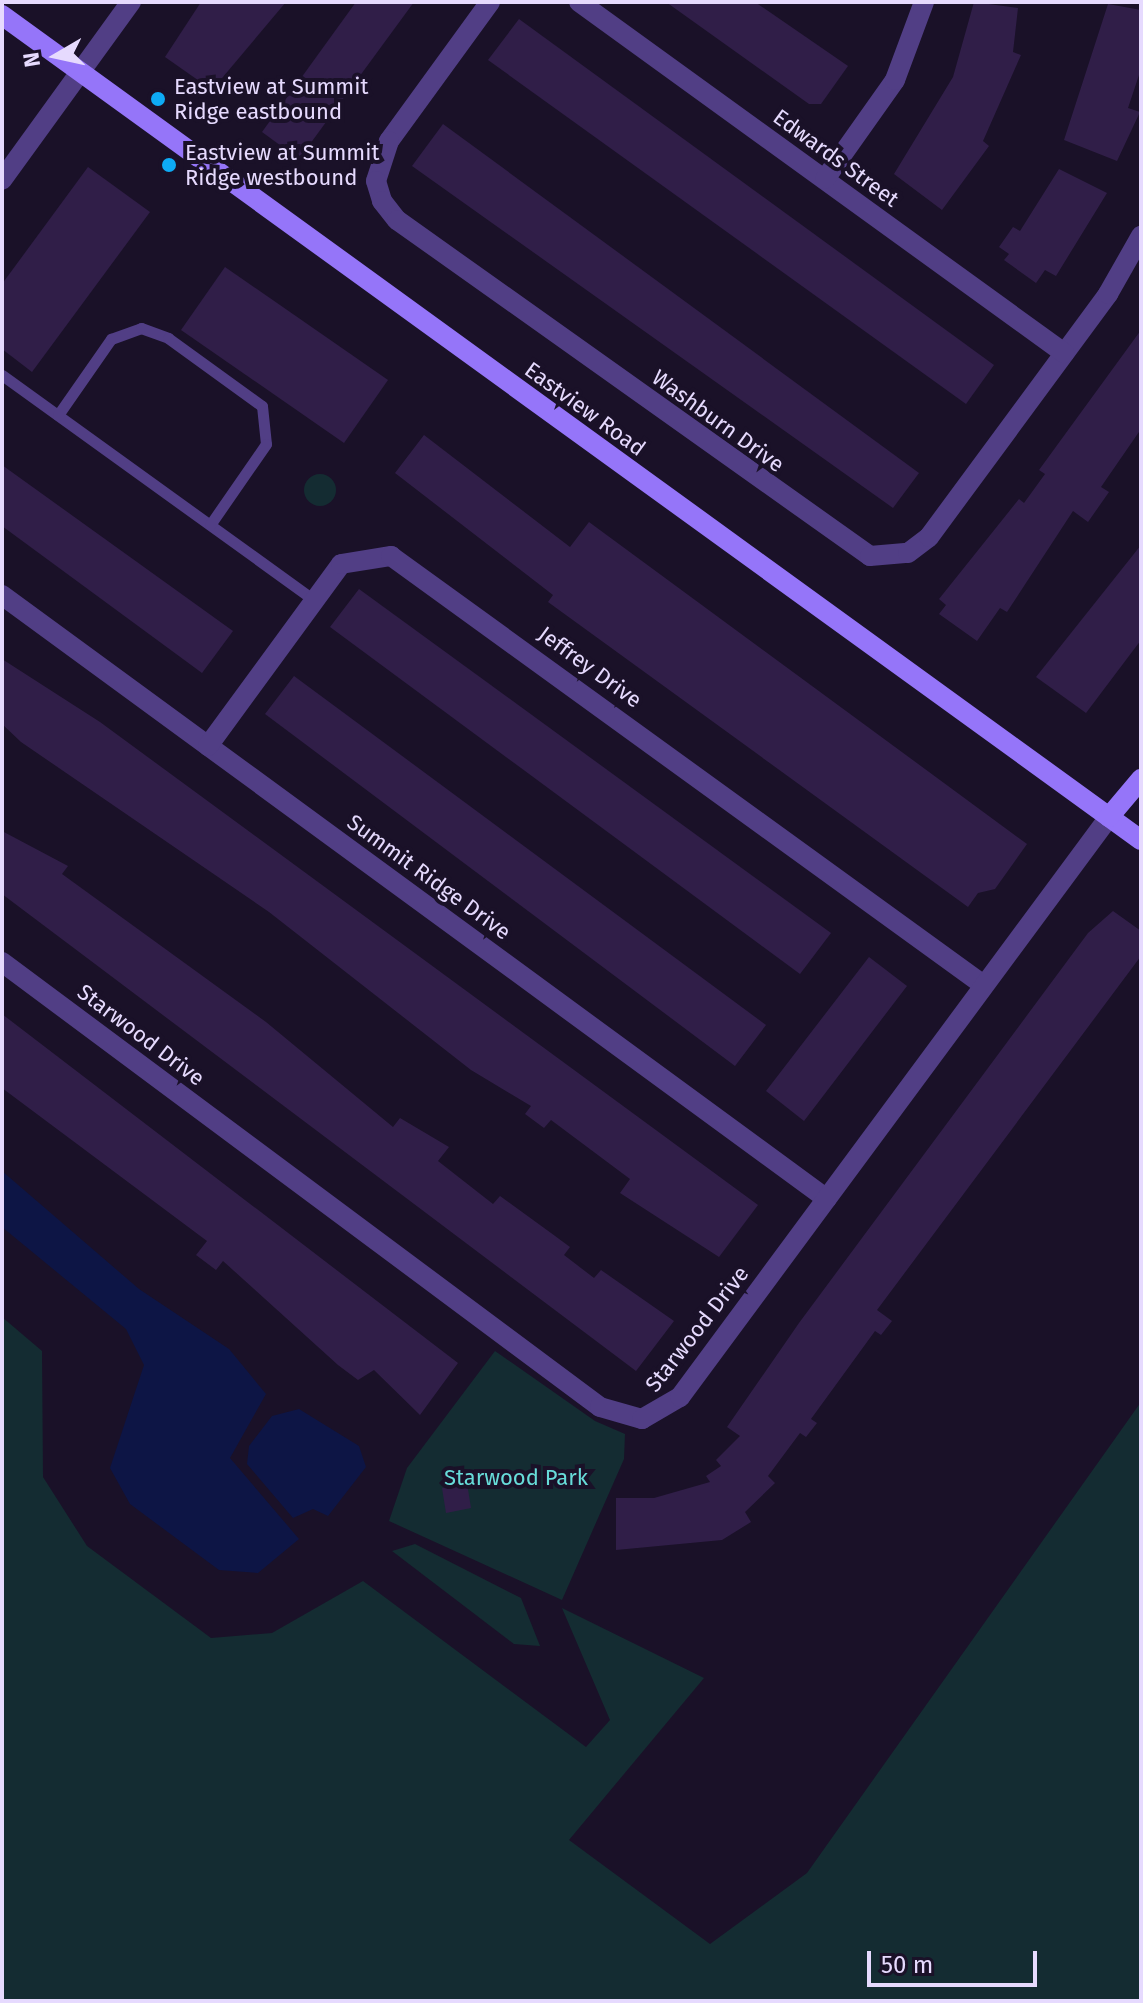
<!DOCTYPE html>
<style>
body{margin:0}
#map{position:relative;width:1143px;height:2003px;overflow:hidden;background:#1a1128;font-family:"Fira Sans",sans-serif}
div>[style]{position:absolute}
.green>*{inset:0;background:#142c32}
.round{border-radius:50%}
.water>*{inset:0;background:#0d1545}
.building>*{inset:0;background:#301e48}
.lane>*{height:11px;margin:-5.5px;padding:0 5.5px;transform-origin:5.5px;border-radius:5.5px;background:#513e85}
.street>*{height:20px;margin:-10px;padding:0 10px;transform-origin:10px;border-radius:10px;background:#513e85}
.secondary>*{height:20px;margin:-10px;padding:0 10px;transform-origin:10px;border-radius:10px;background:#9575f9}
.dots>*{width:22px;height:22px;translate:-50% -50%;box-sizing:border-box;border:4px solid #1a1128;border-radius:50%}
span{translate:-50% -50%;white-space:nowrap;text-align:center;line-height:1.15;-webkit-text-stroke:8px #1a1128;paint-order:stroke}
.poi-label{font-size:22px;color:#e6dafe}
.left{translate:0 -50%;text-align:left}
.street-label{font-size:22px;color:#e6dafe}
.park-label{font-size:22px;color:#67dcd9}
.frame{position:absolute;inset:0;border:4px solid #e6dafe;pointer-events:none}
.north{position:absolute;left:16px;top:16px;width:80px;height:80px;-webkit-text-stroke:6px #1a1128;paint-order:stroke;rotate:261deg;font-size:22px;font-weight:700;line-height:32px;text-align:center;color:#e6dafe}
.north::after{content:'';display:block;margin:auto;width:28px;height:36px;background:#e6dafe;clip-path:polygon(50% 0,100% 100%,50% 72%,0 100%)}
.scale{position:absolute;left:867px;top:1951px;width:170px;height:36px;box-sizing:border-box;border:4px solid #e6dafe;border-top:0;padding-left:10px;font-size:24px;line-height:28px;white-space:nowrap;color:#e6dafe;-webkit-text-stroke:6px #1a1128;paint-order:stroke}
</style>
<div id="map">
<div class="green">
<div class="round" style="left:304px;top:474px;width:32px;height:32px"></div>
<div style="clip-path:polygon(2px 1317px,42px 1351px,43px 1477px,87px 1546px,211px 1638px,272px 1633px,363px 1581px,586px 1747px,610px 1720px,562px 1608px,704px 1678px,569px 1840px,710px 1944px,807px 1873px,1141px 1402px,1141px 2001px,2px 2001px)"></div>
<div style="clip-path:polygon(495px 1351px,595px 1421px,625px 1434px,624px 1459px,562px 1600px,389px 1521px,407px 1468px)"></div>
<div style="clip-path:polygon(415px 1544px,521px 1598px,540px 1646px,514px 1644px,392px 1551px)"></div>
</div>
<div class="water">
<div style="clip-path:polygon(2px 1171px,139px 1289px,229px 1349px,266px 1394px,230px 1458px,299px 1539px,258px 1573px,219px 1570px,130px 1504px,110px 1468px,144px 1365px,126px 1329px,2px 1227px)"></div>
<div style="clip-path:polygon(299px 1409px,359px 1446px,366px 1467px,328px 1516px,313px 1509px,293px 1518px,247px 1464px,249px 1446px,272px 1416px)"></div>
</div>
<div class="building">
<div style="clip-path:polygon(201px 2px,286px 2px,212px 90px,165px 57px)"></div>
<div style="clip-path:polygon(356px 2px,414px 2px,299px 159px,262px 132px)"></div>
<div style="clip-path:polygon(666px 2px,755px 2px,848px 66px,821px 104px,809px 104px)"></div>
<div style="clip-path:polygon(974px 2px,1018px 8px,1013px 52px,1021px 55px,983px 141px,989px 146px,942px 210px,894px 174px,953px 77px)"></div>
<div style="clip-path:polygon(1108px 4px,1141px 10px,1141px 69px,1128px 108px,1140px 112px,1117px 161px,1064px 140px)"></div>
<div style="clip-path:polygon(519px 19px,994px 365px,966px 404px,488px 60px)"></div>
<div style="clip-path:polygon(443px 124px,919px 473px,893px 508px,412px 166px)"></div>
<div style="clip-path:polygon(88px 167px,150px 212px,32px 372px,2px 349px,2px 284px)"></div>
<div style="clip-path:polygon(1059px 169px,1107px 193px,1056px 276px,1045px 270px,1036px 283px,1004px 260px,1009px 254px,999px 247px,1013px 227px,1020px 231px)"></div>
<div style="clip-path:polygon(225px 267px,388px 380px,344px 443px,181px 330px)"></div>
<div style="clip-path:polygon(1141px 330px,1141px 429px,1101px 487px,1109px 492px,1088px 522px,1073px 511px,1007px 612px,1000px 608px,977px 641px,939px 614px,946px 605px,939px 599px,1019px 499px,1024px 503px,1045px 474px,1039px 470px)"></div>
<div style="clip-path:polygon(424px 435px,570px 547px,589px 522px,1027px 844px,995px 889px,978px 893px,968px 907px,548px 602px,553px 595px,395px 473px)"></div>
<div style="clip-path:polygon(2px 465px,233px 631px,202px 673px,2px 526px)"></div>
<div style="clip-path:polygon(1141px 545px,1141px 640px,1086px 713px,1036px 677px)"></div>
<div style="clip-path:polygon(359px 589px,831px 933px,800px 974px,330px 627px)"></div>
<div style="clip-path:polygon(2px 659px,100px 722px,758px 1205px,719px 1257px,620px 1193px,630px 1179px,551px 1120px,544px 1128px,525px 1114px,531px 1106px,471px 1070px,269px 912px,21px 742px,2px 724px)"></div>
<div style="clip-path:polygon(294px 676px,766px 1025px,735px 1066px,265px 714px)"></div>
<div style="clip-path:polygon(2px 831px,68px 866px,62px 874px,266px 1022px,393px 1127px,400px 1118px,449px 1147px,438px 1161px,493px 1204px,500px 1196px,551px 1233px,570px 1247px,564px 1255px,594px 1278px,601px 1270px,674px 1321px,636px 1371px,2px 894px)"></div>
<div style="clip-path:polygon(1113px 911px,1141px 931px,1141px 956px,877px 1310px,892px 1321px,881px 1335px,875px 1331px,811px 1419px,817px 1423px,806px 1437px,800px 1433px,768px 1476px,775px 1483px,745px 1512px,751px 1522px,722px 1540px,616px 1550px,616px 1498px,654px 1498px,710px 1482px,706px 1476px,721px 1466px,716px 1460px,740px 1436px,727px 1427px,799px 1323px,1088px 933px)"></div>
<div style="clip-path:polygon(869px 957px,907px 986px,804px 1121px,766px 1091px)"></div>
<div style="clip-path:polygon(2px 1014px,458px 1363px,420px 1415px,374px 1370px,358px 1380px,338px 1365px,223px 1261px,216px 1270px,196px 1255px,207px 1241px,2px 1088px)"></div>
<div style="clip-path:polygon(467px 1483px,471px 1508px,446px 1513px,442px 1488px)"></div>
</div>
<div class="lane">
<div style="left:2px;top:375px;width:385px;rotate:35.8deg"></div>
<div style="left:58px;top:415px;width:93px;rotate:-55.1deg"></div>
<div style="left:111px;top:339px;width:32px;rotate:-20deg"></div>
<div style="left:141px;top:328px;width:29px;rotate:20deg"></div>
<div style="left:168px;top:338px;width:116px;rotate:35.9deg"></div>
<div style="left:262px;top:406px;width:38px;rotate:84deg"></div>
<div style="left:266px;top:444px;width:98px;rotate:124.7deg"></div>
</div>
<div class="street">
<div style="left:490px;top:2px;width:172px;rotate:126deg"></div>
<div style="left:389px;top:141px;width:42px;rotate:108deg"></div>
<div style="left:376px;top:181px;width:21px;rotate:73deg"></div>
<div style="left:382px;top:201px;width:24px;rotate:52deg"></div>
<div style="left:397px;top:220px;width:580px;rotate:35.39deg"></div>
<div style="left:870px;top:556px;width:38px;rotate:-5deg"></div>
<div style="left:908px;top:553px;width:26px;rotate:-37deg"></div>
<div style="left:929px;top:537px;width:302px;rotate:-53.6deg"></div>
<div style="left:1108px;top:294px;width:67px;rotate:-60.4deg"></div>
<div style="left:579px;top:2px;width:599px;rotate:35.89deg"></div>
<div style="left:825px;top:179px;width:121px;rotate:-54.7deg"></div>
<div style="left:895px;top:80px;width:83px;rotate:-69.6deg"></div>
<div style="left:2px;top:180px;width:220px;rotate:-54.1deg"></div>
<div style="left:2px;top:595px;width:1022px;rotate:36.21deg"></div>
<div style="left:208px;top:746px;width:225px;rotate:-53.8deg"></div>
<div style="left:341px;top:564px;width:51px;rotate:-9.1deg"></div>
<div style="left:391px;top:556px;width:730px;rotate:35.91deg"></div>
<div style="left:2px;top:962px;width:745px;rotate:36.65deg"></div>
<div style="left:600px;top:1407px;width:44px;rotate:15.9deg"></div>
<div style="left:642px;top:1419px;width:44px;rotate:-30.1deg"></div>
<div style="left:680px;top:1397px;width:721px;rotate:-53.51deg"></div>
</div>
<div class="secondary">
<div style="left:2px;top:15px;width:1406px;rotate:35.92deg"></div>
<div style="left:1109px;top:817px;width:50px;rotate:-49.9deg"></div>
</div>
<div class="dots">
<div style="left:158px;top:99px;background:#0eabf5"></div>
<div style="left:169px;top:165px;background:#0eabf5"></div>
</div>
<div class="poi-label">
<span class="left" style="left:174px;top:99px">Eastview at Summit<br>Ridge eastbound</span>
<span class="left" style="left:185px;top:165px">Eastview at Summit<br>Ridge westbound</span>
</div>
<div class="street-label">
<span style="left:836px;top:158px;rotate:36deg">Edwards Street</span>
<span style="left:585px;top:409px;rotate:36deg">Eastview Road</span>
<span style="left:718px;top:421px;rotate:36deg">Washburn Drive</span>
<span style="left:590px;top:667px;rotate:36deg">Jeffrey Drive</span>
<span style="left:429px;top:877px;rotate:36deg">Summit Ridge Drive</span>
<span style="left:141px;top:1035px;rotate:37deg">Starwood Drive</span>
<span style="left:697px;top:1329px;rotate:-52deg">Starwood Drive</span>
</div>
<div class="park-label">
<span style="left:516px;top:1478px">Starwood Park</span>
</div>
<div class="frame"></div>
<div class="north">N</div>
<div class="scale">50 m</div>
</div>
